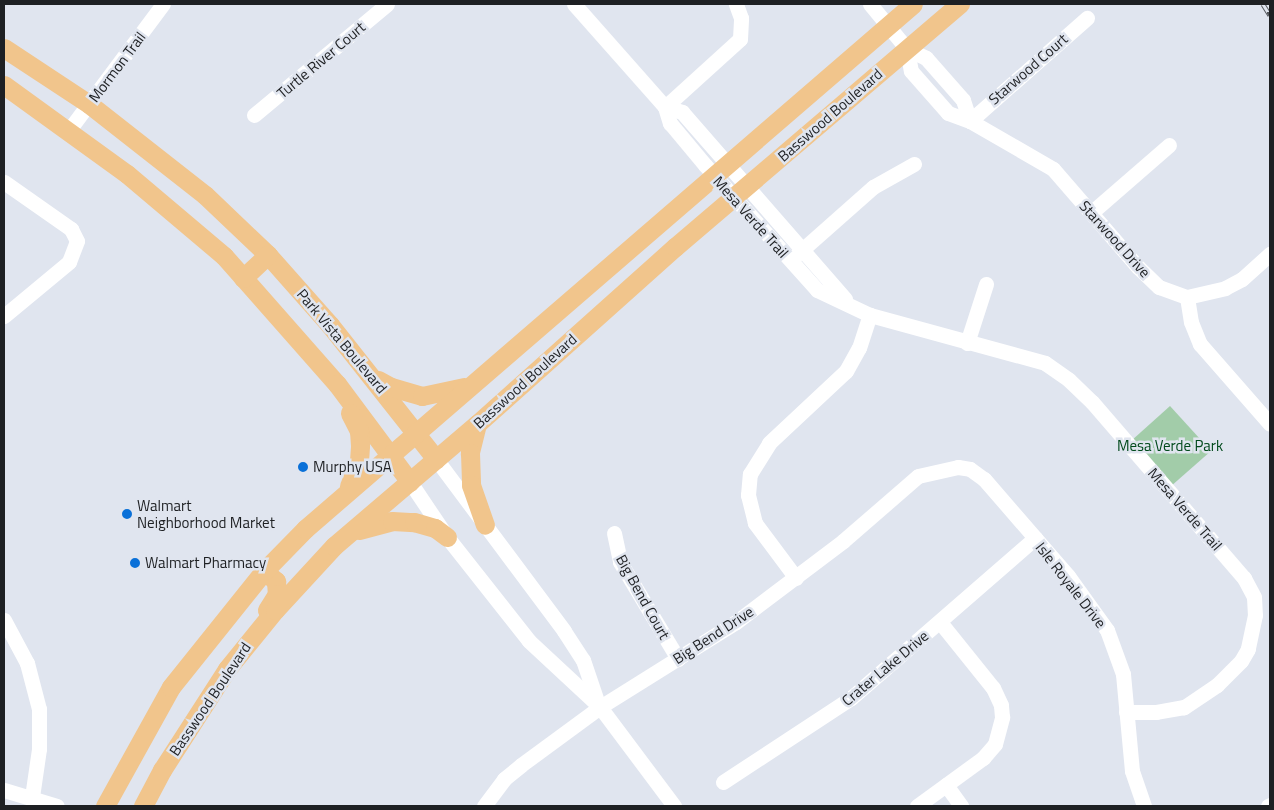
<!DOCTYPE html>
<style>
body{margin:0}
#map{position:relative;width:1274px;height:810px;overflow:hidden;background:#e0e5ef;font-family:"Titillium Web",sans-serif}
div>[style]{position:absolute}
.green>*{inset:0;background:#a2cca9}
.minor>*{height:15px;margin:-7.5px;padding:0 7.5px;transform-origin:7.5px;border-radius:7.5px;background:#fff}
.major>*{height:19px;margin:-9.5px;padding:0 9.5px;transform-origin:9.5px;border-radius:9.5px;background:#f1c58c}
.rail>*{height:5px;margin-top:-2.5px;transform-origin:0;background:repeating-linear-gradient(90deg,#e0e5ef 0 9px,#52555a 0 18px);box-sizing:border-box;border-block:1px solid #52555a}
.dots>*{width:14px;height:14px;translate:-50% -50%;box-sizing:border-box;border:2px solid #e0e5ef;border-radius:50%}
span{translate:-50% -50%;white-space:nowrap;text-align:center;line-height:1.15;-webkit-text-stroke:5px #e0e5ef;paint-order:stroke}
.street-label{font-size:15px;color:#1e2023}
.park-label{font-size:15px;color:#00491b}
.poi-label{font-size:15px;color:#1e2023}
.left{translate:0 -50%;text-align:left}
.frame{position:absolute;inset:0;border:5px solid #1e2023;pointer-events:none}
</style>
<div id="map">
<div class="green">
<div style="clip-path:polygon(1170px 406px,1211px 451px,1170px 487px,1131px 441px)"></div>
</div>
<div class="minor">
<div style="left:574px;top:4px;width:137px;rotate:48.5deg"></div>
<div style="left:665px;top:107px;width:17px;rotate:73deg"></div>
<div style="left:670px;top:123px;width:55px;rotate:50.2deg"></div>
<div style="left:705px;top:165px;width:168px;rotate:48.1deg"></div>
<div style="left:817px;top:290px;width:59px;rotate:25.3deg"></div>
<div style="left:870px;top:315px;width:181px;rotate:15.3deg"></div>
<div style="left:1045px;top:363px;width:29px;rotate:35deg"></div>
<div style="left:1069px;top:380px;width:32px;rotate:44deg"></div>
<div style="left:1092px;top:402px;width:233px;rotate:49.2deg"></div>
<div style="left:1244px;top:578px;width:21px;rotate:62deg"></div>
<div style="left:1254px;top:597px;width:18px;rotate:87deg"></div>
<div style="left:1255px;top:615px;width:35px;rotate:102deg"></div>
<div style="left:1248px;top:649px;width:14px;rotate:120deg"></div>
<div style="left:1241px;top:661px;width:34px;rotate:135deg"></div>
<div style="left:1217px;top:685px;width:40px;rotate:146deg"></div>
<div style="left:1184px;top:707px;width:28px;rotate:170deg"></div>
<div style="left:1156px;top:712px;width:30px;rotate:180deg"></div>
<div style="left:870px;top:4px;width:58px;rotate:50.6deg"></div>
<div style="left:907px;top:49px;width:21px;rotate:25deg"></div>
<div style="left:926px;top:58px;width:56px;rotate:48.6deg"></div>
<div style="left:963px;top:100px;width:22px;rotate:72deg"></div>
<div style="left:907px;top:49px;width:22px;rotate:80deg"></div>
<div style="left:911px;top:71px;width:56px;rotate:48.6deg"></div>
<div style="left:948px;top:113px;width:23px;rotate:20deg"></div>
<div style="left:970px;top:121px;width:96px;rotate:30deg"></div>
<div style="left:1053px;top:169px;width:130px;rotate:49.1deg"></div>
<div style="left:1138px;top:267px;width:29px;rotate:44deg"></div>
<div style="left:1159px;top:287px;width:30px;rotate:20deg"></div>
<div style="left:1187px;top:297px;width:39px;rotate:-13deg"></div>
<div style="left:1225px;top:288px;width:19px;rotate:-28deg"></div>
<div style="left:1242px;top:279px;width:38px;rotate:-42deg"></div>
<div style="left:665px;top:107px;width:18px;rotate:16deg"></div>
<div style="left:682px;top:112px;width:248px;rotate:48.9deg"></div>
<div style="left:665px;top:107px;width:101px;rotate:-42.2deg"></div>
<div style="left:740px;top:39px;width:21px;rotate:-87deg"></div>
<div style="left:741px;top:18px;width:15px;rotate:-110deg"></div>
<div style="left:254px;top:115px;width:173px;rotate:-39.8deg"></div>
<div style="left:970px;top:121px;width:156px;rotate:-41.4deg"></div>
<div style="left:69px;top:130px;width:157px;rotate:-53.3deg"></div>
<div style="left:4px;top:182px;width:82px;rotate:35deg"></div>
<div style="left:71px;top:229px;width:13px;rotate:63deg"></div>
<div style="left:77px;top:241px;width:22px;rotate:111deg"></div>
<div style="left:69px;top:262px;width:85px;rotate:140.3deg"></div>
<div style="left:1092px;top:212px;width:102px;rotate:-41deg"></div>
<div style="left:795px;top:256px;width:104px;rotate:-41.5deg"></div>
<div style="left:873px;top:187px;width:47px;rotate:-29.3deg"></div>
<div style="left:1187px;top:297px;width:25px;rotate:81deg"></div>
<div style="left:1191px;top:322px;width:24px;rotate:68deg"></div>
<div style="left:1200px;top:344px;width:106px;rotate:48.8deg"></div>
<div style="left:967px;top:343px;width:62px;rotate:-72.1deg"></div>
<div style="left:436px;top:459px;width:214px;rotate:53.3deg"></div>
<div style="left:564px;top:631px;width:35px;rotate:57deg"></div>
<div style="left:583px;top:660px;width:46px;rotate:71.2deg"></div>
<div style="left:410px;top:482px;width:66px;rotate:56.1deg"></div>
<div style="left:447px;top:537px;width:132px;rotate:51.7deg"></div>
<div style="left:529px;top:641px;width:97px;rotate:42.9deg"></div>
<div style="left:600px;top:707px;width:124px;rotate:53.2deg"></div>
<div style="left:614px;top:533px;width:30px;rotate:78deg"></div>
<div style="left:620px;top:562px;width:113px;rotate:59.1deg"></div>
<div style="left:796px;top:578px;width:69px;rotate:-126.7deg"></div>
<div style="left:755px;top:523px;width:29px;rotate:-104deg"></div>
<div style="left:748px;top:495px;width:21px;rotate:-85deg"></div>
<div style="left:750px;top:474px;width:36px;rotate:-58deg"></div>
<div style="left:769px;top:443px;width:105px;rotate:-43.1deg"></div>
<div style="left:846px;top:371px;width:26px;rotate:-61deg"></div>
<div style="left:859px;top:348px;width:35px;rotate:-72deg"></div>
<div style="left:4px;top:620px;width:49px;rotate:61.9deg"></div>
<div style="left:27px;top:663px;width:48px;rotate:75.4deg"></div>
<div style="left:39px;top:709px;width:40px;rotate:90deg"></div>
<div style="left:39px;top:749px;width:49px;rotate:98.3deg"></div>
<div style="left:723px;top:782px;width:153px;rotate:-33.3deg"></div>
<div style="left:851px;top:698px;width:244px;rotate:-41deg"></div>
<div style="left:946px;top:785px;width:26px;rotate:54deg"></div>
<div style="left:4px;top:790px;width:55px;rotate:16.8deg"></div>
<div style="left:484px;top:806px;width:34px;rotate:-53deg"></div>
<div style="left:504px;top:779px;width:22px;rotate:-39deg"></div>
<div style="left:521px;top:765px;width:98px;rotate:-36.3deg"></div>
<div style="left:600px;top:707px;width:160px;rotate:-32deg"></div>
<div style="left:736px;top:622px;width:134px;rotate:-37.1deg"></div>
<div style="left:843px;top:541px;width:99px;rotate:-40.9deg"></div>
<div style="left:918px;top:476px;width:41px;rotate:-12.7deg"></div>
<div style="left:958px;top:467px;width:12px;rotate:9deg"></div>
<div style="left:970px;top:469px;width:17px;rotate:36deg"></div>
<div style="left:984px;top:479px;width:128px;rotate:49.1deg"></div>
<div style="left:1068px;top:576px;width:67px;rotate:54.2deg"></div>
<div style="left:1107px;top:630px;width:47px;rotate:70deg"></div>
<div style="left:1123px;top:674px;width:97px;rotate:84.7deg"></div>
<div style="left:1132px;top:771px;width:37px;rotate:71deg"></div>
<div style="left:917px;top:806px;width:82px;rotate:-36deg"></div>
<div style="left:983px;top:758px;width:18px;rotate:-49deg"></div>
<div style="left:995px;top:744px;width:28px;rotate:-75deg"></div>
<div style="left:1002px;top:717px;width:12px;rotate:-95deg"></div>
<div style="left:1001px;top:705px;width:19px;rotate:-115deg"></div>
<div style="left:993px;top:688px;width:85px;rotate:-128.8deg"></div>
<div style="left:1268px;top:806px;width:2px;rotate:-27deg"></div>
</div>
<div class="major">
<div style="left:4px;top:48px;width:102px;rotate:33.4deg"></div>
<div style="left:89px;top:104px;width:147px;rotate:38.1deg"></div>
<div style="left:205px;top:195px;width:87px;rotate:43.6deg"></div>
<div style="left:268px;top:255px;width:94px;rotate:48.5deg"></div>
<div style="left:330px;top:325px;width:171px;rotate:51.7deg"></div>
<div style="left:4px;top:85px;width:152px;rotate:35.9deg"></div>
<div style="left:127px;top:174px;width:127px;rotate:40.2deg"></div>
<div style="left:224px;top:256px;width:171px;rotate:48.6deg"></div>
<div style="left:337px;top:384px;width:122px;rotate:53.3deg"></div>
<div style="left:243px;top:278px;width:34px;rotate:-43deg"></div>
<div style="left:378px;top:380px;width:15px;rotate:28deg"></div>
<div style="left:391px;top:387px;width:32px;rotate:16deg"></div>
<div style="left:422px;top:396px;width:43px;rotate:-12.1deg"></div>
<div style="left:477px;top:424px;width:30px;rotate:104deg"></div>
<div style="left:470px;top:453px;width:32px;rotate:88deg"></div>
<div style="left:471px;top:485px;width:42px;rotate:70.7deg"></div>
<div style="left:349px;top:486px;width:27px;rotate:-68deg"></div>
<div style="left:359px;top:461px;width:16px;rotate:-86deg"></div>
<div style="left:360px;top:445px;width:14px;rotate:-94deg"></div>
<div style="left:359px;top:431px;width:20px;rotate:-117deg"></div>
<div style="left:359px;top:530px;width:34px;rotate:-15deg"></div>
<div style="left:392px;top:521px;width:22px;rotate:3deg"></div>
<div style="left:414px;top:522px;width:22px;rotate:16deg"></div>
<div style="left:435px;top:528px;width:15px;rotate:37deg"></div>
<div style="left:264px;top:571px;width:16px;rotate:40deg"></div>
<div style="left:276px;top:581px;width:13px;rotate:86deg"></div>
<div style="left:277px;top:594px;width:19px;rotate:122deg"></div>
<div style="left:105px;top:806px;width:136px;rotate:-61deg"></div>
<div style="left:171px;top:687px;width:149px;rotate:-51.3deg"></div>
<div style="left:264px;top:571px;width:59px;rotate:-45.7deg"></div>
<div style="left:305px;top:529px;width:803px;rotate:-40.81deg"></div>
<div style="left:143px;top:806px;width:41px;rotate:-62.2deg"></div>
<div style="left:162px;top:770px;width:120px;rotate:-57.2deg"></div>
<div style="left:227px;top:669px;width:76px;rotate:-50.9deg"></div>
<div style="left:275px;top:610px;width:87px;rotate:-47.3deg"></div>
<div style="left:334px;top:546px;width:188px;rotate:-40.5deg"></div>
<div style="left:477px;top:424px;width:266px;rotate:-41.8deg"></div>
<div style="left:675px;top:247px;width:375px;rotate:-40.5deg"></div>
</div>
<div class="rail">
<div style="left:1263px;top:4px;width:13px;rotate:58deg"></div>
</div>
<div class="dots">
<div style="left:303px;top:467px;background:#0a70d8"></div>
<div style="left:127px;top:514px;background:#0a70d8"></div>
<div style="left:135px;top:563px;background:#0a70d8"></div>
</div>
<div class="street-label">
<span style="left:321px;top:60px;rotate:-40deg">Turtle River Court</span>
<span style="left:117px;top:67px;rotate:-53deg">Mormon Trail</span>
<span style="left:1028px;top:69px;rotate:-41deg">Starwood Court</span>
<span style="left:830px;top:115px;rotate:-41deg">Basswood Boulevard</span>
<span style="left:751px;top:217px;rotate:48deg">Mesa Verde Trail</span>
<span style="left:1115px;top:239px;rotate:48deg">Starwood Drive</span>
<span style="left:342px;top:341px;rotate:50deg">Park Vista Boulevard</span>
<span style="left:525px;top:381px;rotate:-42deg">Basswood Boulevard</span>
<span style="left:1185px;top:509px;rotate:49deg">Mesa Verde Trail</span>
<span style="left:1071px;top:585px;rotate:52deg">Isle Royale Drive</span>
<span style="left:643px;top:597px;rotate:61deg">Big Bend Court</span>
<span style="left:713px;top:635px;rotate:-33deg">Big Bend Drive</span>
<span style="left:885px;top:668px;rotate:-40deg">Crater Lake Drive</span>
<span style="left:210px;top:699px;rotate:-56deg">Basswood Boulevard</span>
</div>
<div class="park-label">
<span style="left:1170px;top:446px">Mesa Verde Park</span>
</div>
<div class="poi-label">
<span class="left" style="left:313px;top:467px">Murphy USA</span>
<span class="left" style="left:137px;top:514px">Walmart<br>Neighborhood Market</span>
<span class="left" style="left:145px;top:563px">Walmart Pharmacy</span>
</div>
<div class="frame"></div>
</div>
